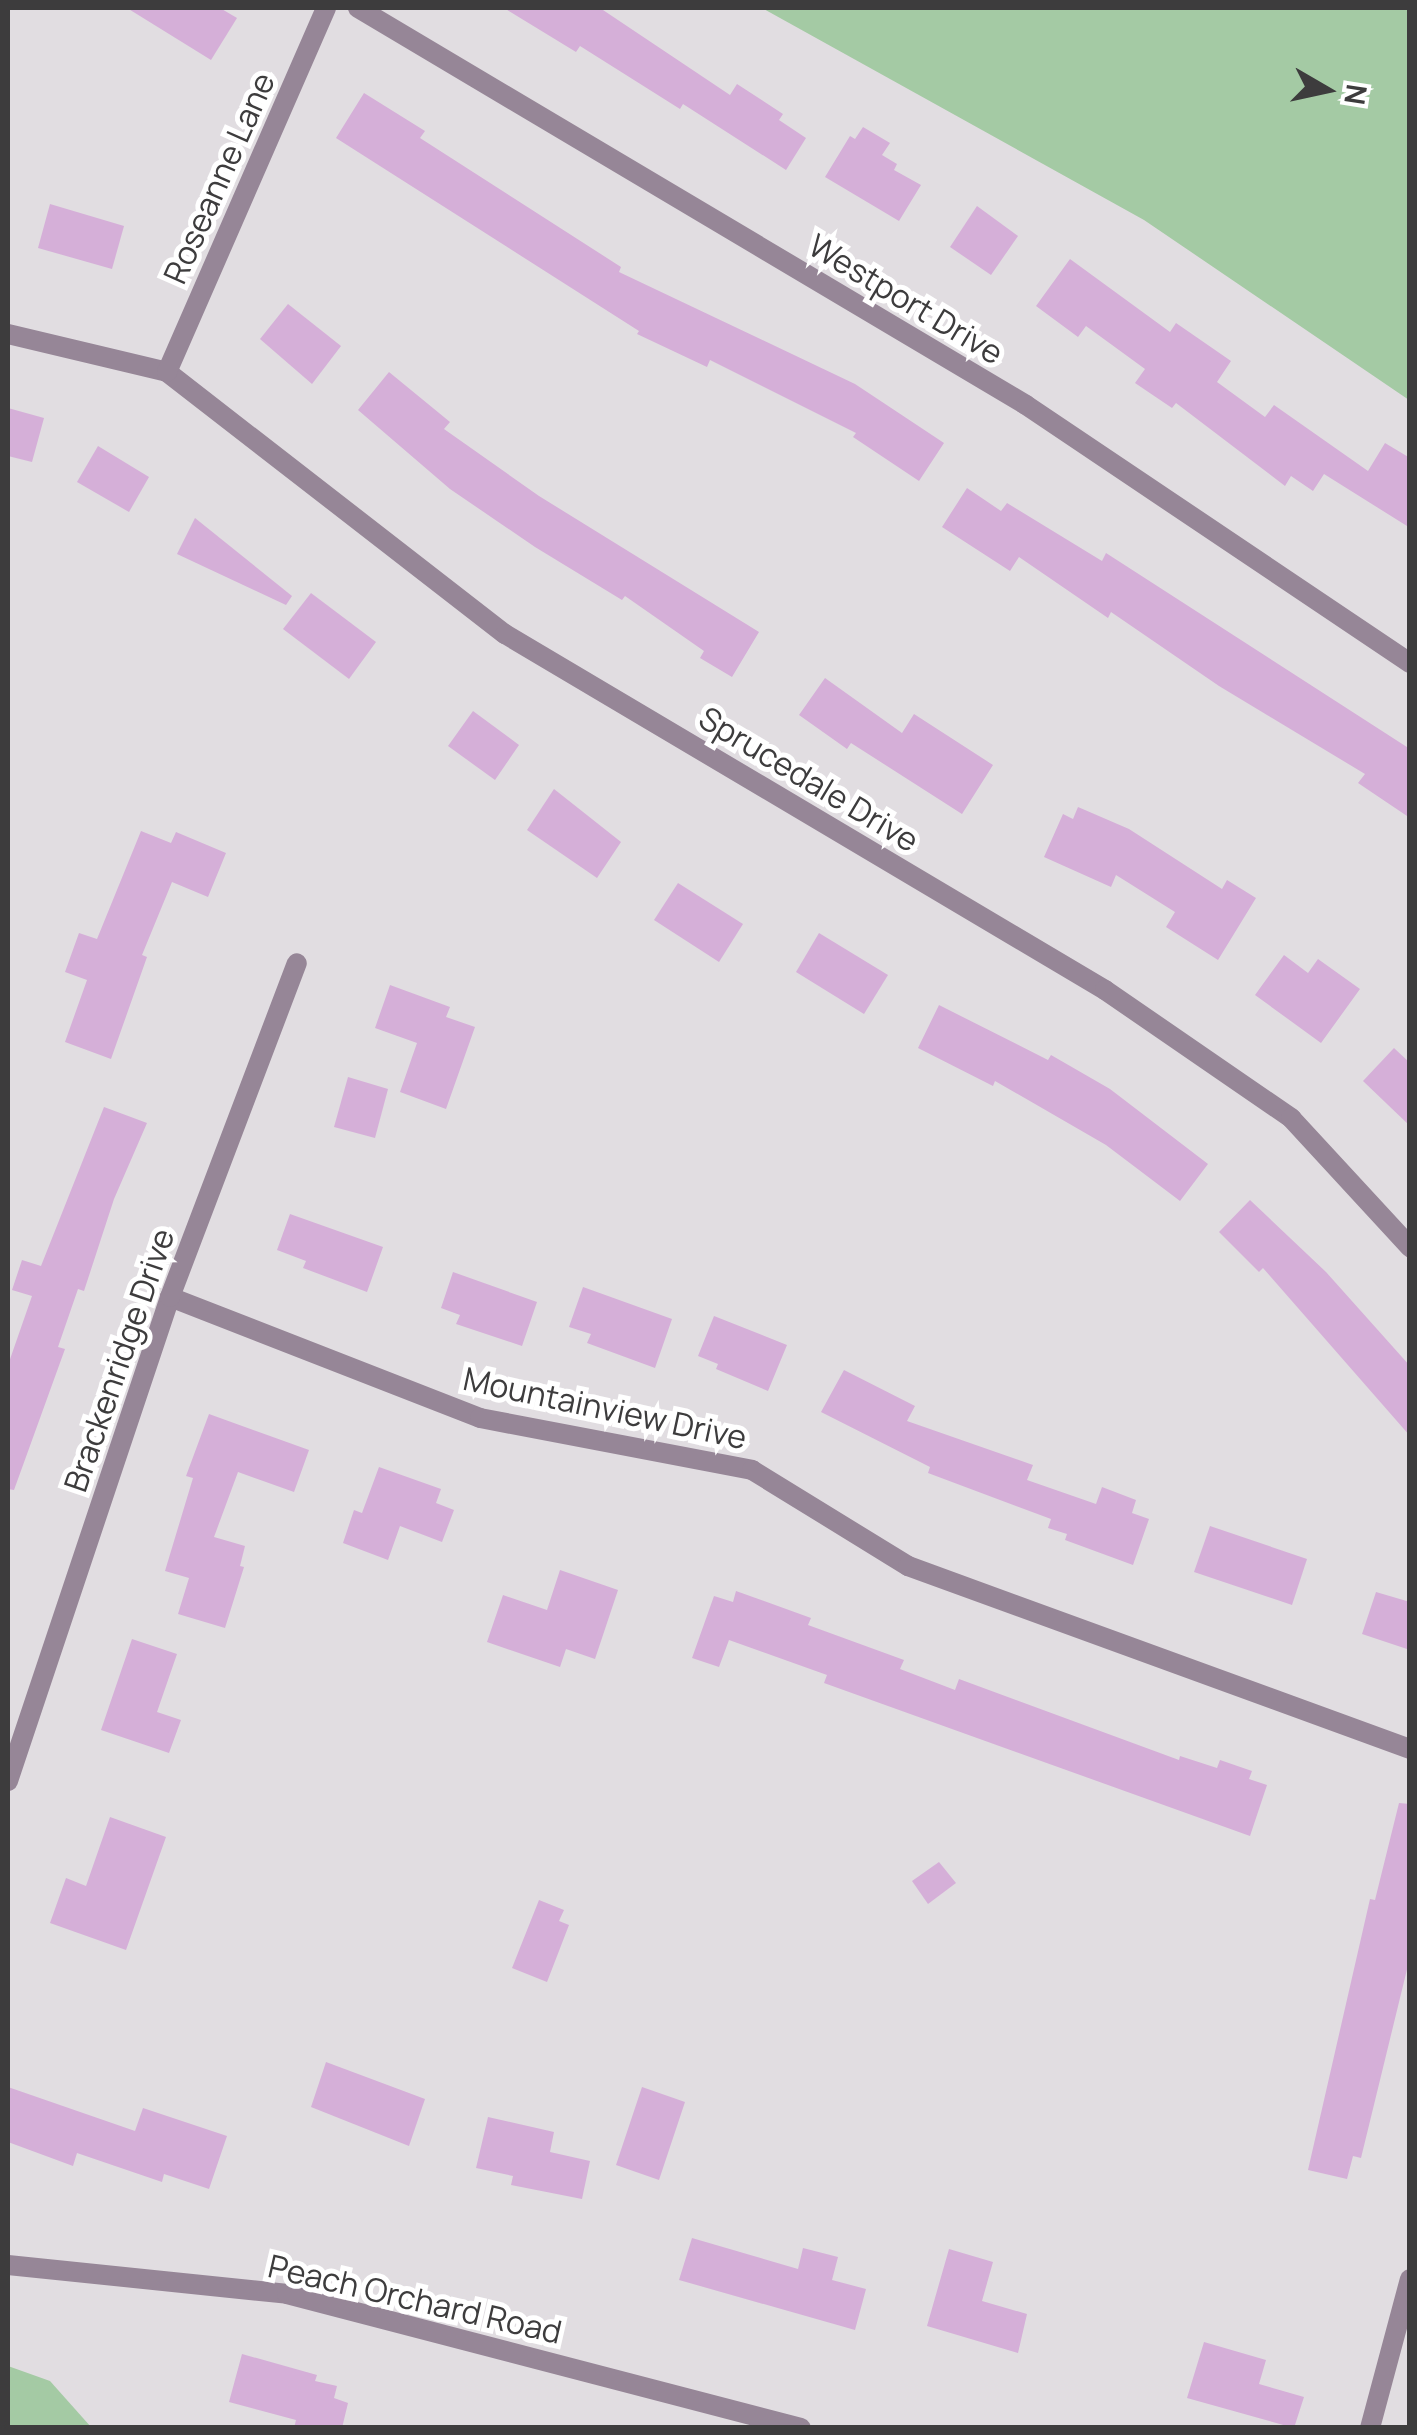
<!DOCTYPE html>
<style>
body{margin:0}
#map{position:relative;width:1417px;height:2435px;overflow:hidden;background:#e1dde1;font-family:Manrope,sans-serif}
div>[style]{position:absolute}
.green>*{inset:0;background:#a4caa4}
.building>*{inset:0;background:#d5afd8}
.minor>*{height:20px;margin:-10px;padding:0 10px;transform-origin:10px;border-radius:10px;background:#968697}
span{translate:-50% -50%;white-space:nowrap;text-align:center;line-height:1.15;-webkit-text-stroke:10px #fff;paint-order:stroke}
.street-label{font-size:32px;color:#3d3c3d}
.frame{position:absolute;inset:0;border:10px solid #3d3c3d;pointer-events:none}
.north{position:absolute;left:1277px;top:40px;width:100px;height:100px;-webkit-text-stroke:8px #fff;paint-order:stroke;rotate:99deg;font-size:28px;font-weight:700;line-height:40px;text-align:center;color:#3d3c3d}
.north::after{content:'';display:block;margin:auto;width:35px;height:45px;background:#3d3c3d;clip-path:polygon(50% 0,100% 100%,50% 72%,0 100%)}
</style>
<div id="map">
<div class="green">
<div style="clip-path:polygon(762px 8px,1409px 8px,1409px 400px,1144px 220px)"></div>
<div style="clip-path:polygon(8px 2366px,50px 2381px,91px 2427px,8px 2427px)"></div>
</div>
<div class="building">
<div style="clip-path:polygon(127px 8px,220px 8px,237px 18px,211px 60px)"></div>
<div style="clip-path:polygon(504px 8px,600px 8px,730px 95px,737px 84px,783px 114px,779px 120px,806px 138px,786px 170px,683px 104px,680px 109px,580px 46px,576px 52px)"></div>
<div style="clip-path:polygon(364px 93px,425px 131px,420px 138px,621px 267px,619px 272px,855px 384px,944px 443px,919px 481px,853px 437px,856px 433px,710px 360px,707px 367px,637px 334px,639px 331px,336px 138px)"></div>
<div style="clip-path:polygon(863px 127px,890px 143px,882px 155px,897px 164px,894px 170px,921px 185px,899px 221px,825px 177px,850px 136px,855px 139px)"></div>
<div style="clip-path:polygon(50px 204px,124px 226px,112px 269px,38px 248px)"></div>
<div style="clip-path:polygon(977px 206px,1018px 236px,991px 275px,950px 247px)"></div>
<div style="clip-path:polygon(1070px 259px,1170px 332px,1176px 323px,1231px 361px,1217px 382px,1265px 417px,1274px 405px,1368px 471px,1385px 443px,1410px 458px,1407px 526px,1324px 474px,1313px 491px,1291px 476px,1285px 486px,1176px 403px,1172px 408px,1135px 383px,1145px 369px,1086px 326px,1078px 337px,1036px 306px)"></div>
<div style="clip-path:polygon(288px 304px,341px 346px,312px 384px,260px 339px)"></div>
<div style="clip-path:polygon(389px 372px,450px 422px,444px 429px,539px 496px,759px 632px,732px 677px,700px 658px,704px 651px,625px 596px,622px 600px,535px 547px,450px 489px,358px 410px)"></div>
<div style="clip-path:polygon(8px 408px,44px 418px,32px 462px,8px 456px)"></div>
<div style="clip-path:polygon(98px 446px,149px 477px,129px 512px,77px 482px)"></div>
<div style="clip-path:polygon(967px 488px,1001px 511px,1007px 503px,1102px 561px,1106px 553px,1410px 749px,1410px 818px,1358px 783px,1365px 774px,1219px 686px,1111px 612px,1108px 618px,1019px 557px,1010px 571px,942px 527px)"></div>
<div style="clip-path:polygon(195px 518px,292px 596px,286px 605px,177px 554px)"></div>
<div style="clip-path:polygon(311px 593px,376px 642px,349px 679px,283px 629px)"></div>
<div style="clip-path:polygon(825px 678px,902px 733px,914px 714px,993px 765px,962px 814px,851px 743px,847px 749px,799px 715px)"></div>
<div style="clip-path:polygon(473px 711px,519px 745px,495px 780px,448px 746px)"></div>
<div style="clip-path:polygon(554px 789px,621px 842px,597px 878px,527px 830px)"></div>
<div style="clip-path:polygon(1078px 807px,1129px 829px,1222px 889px,1227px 880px,1256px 898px,1218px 960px,1166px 927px,1175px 912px,1116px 875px,1111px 887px,1044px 857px,1063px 814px,1073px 819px)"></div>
<div style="clip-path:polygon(141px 831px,171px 843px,176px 832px,226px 853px,208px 897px,172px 882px,142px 955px,147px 957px,111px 1059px,65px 1042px,87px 980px,65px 972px,79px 933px,97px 939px)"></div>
<div style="clip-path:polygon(678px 883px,743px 924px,719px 962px,654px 920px)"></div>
<div style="clip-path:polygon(819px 933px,888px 975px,864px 1014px,796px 972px)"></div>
<div style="clip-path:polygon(1284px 955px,1308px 973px,1318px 959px,1360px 989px,1321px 1043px,1255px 995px)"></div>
<div style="clip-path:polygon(390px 985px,450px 1007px,446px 1017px,475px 1027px,446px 1109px,400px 1092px,417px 1043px,375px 1028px)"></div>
<div style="clip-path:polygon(939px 1005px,1048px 1060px,1051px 1055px,1110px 1089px,1208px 1164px,1180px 1201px,1106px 1145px,995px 1081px,993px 1086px,918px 1048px)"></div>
<div style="clip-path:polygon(1394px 1048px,1410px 1063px,1410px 1126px,1363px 1081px)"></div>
<div style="clip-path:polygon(348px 1077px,388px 1089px,375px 1138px,334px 1127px)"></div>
<div style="clip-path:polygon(104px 1107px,147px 1123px,114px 1199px,84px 1291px,78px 1289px,58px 1347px,65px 1349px,14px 1490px,8px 1489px,8px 1365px,32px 1296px,12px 1290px,22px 1260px,41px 1266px)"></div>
<div style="clip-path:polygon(1250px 1200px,1326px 1272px,1410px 1366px,1410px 1436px,1263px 1268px,1259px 1272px,1219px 1232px)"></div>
<div style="clip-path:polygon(290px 1214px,383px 1247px,367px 1292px,303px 1268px,306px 1261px,277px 1250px)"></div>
<div style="clip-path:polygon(453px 1272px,537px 1302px,522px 1346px,456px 1324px,460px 1315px,441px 1308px)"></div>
<div style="clip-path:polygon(583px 1287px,672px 1319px,655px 1368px,587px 1343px,591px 1334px,569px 1327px)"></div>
<div style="clip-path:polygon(714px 1316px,787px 1345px,768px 1391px,716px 1369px,718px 1364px,698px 1356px)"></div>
<div style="clip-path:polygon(844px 1370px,915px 1406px,907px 1421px,1033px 1465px,1027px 1480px,1096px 1504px,1102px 1487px,1136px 1500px,1132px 1513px,1149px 1519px,1133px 1565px,1065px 1540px,1067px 1534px,1048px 1528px,1051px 1519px,928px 1473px,930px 1467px,821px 1412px)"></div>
<div style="clip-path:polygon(209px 1414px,309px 1450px,294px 1492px,238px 1472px,214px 1537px,245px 1546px,240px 1566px,244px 1567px,225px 1628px,178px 1614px,189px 1578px,165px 1571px,193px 1478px,186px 1476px)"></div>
<div style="clip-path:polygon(379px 1467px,441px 1489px,436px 1503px,454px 1510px,442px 1542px,400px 1526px,388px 1560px,343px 1543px,354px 1510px,362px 1513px)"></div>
<div style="clip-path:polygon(1210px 1526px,1307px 1559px,1292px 1605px,1194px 1572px)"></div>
<div style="clip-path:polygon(560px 1570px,618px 1590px,595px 1659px,566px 1649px,560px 1667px,487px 1642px,503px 1595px,547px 1610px)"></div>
<div style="clip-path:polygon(736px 1591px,811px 1618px,808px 1625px,904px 1660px,900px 1669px,955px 1690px,959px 1679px,1179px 1760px,1180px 1756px,1217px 1768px,1220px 1760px,1252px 1771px,1249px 1779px,1267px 1785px,1250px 1836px,824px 1683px,827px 1675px,729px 1640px,719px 1667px,692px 1658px,714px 1596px,733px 1602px)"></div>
<div style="clip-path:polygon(1376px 1592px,1410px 1602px,1410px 1650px,1362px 1634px)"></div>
<div style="clip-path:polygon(132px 1639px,177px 1654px,157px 1712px,181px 1720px,169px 1753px,101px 1730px)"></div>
<div style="clip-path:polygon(1399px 1803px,1410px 1804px,1410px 1957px,1361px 2158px,1353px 2156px,1347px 2179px,1308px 2170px,1370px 1899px,1375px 1900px)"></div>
<div style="clip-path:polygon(110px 1817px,166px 1837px,126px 1950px,50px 1923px,66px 1878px,86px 1886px)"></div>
<div style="clip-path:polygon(939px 1862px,956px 1883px,928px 1904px,912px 1881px)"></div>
<div style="clip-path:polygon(539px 1900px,564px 1910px,559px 1921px,569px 1925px,547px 1982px,512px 1968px)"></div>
<div style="clip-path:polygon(326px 2062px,425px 2099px,409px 2146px,311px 2107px)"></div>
<div style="clip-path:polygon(8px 2087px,135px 2131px,143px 2108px,227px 2136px,209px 2189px,164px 2174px,162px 2182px,77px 2153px,73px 2166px,8px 2142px)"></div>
<div style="clip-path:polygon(642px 2087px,685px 2102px,659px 2180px,616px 2165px)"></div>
<div style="clip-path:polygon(488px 2117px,554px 2132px,550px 2152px,590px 2161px,582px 2199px,511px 2185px,513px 2176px,476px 2168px)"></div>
<div style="clip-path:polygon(692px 2238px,798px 2269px,803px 2248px,838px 2257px,832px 2280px,866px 2289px,855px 2330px,679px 2280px)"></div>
<div style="clip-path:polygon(949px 2249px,993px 2262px,982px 2301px,1027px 2314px,1018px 2353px,927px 2326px)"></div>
<div style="clip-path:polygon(1204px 2342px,1266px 2360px,1259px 2384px,1304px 2397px,1294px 2428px,1187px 2398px)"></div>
<div style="clip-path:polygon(242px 2354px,317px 2375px,315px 2381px,337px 2386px,334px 2398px,348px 2403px,342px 2428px,294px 2428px,296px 2420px,229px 2402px)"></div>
</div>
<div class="minor">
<div style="left:358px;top:8px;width:777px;rotate:30.72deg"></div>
<div style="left:1026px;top:405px;width:463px;rotate:33.9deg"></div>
<div style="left:8px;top:334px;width:163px;rotate:13.4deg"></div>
<div style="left:167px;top:372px;width:428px;rotate:37.8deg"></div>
<div style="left:505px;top:634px;width:698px;rotate:30.68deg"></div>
<div style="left:1105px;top:990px;width:226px;rotate:34.5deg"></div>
<div style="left:1291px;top:1118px;width:176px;rotate:47.3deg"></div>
<div style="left:167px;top:372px;width:397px;rotate:-66.4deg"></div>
<div style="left:170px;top:1297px;width:333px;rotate:21.3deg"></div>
<div style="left:480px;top:1418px;width:277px;rotate:10.8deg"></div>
<div style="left:752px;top:1470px;width:183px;rotate:31.6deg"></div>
<div style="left:908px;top:1566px;width:534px;rotate:20.03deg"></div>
<div style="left:8px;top:1781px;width:510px;rotate:-71.49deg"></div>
<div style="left:170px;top:1297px;width:357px;rotate:-69.2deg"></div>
<div style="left:8px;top:2265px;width:281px;rotate:5.9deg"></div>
<div style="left:287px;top:2294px;width:531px;rotate:14.61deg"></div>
<div style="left:1370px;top:2428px;width:154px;rotate:-75deg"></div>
</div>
<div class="street-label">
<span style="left:219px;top:178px;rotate:-66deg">Roseanne Lane</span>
<span style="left:906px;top:299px;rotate:31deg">Westport Drive</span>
<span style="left:809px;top:779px;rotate:31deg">Sprucedale Drive</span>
<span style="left:119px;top:1360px;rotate:-71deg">Brackenridge Drive</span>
<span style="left:605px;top:1408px;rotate:12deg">Mountainview Drive</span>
<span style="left:415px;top:2299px;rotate:13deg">Peach Orchard Road</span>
</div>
<div class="frame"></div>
<div class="north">N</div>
</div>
